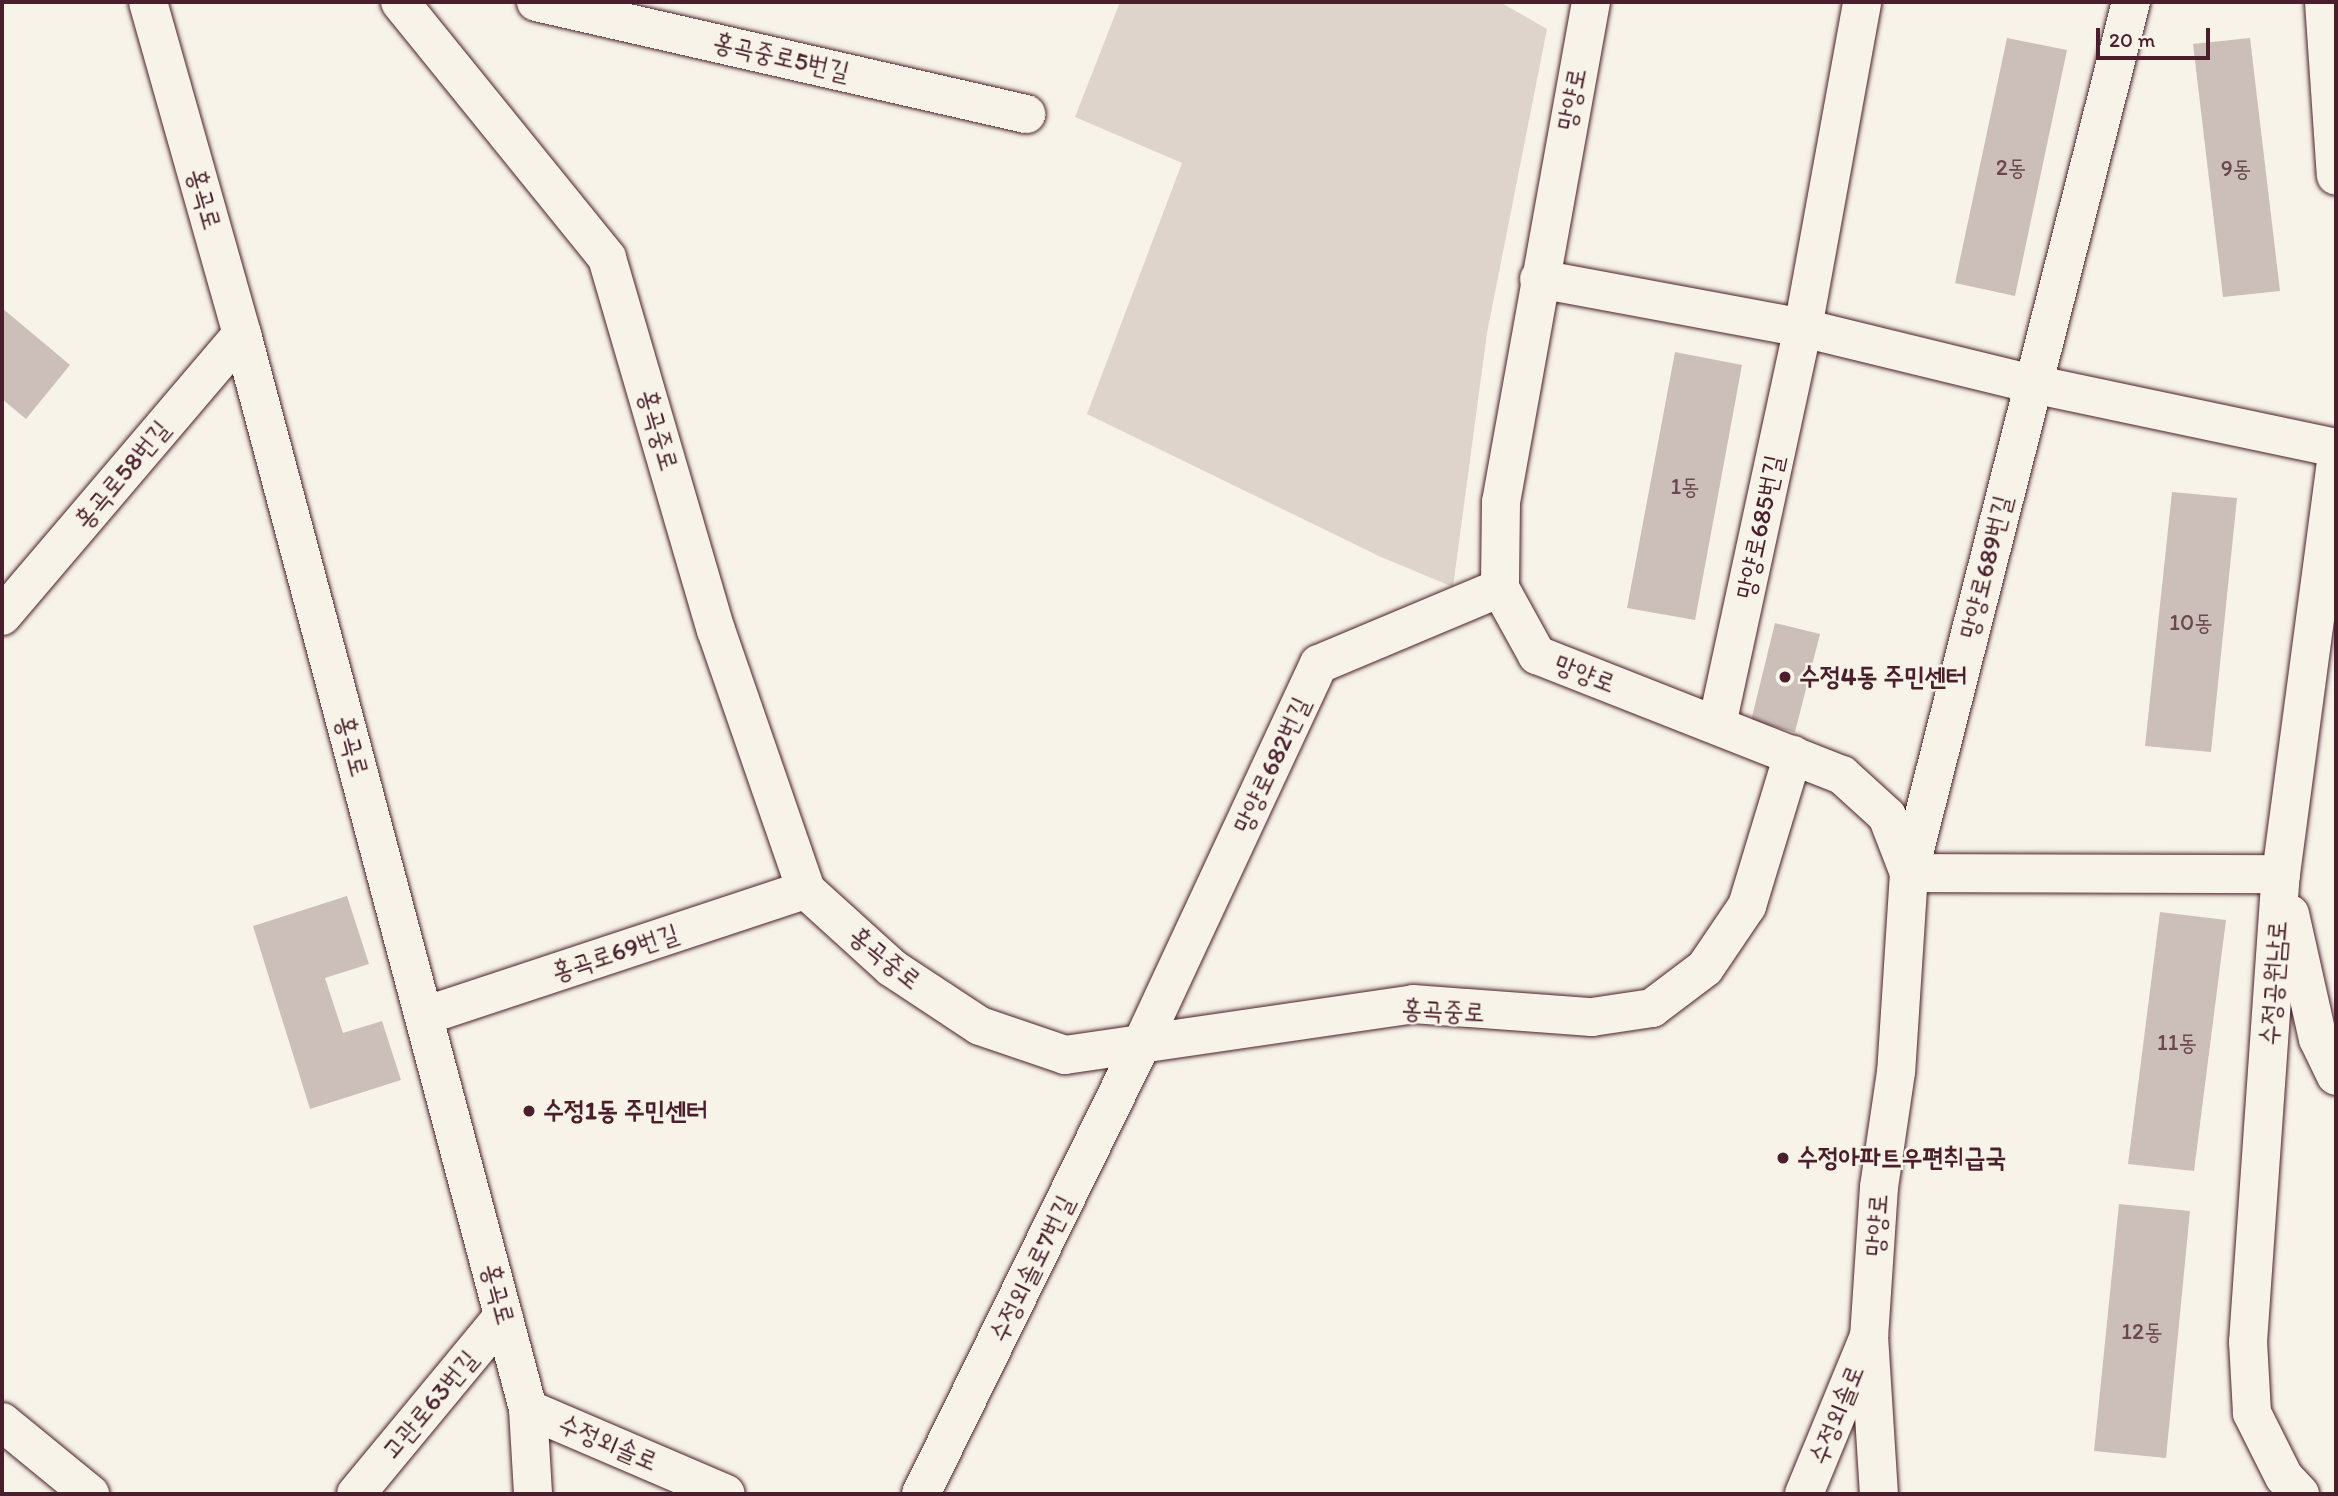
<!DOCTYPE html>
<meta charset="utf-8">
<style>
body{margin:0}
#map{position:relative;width:2338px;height:1496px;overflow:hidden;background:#f7f3e8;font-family:Itim,"Poor Story",sans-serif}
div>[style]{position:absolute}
.green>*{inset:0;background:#ded4cc}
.building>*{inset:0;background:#ccbfb9}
.roads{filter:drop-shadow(0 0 2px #4a1f2b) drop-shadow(0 0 2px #4a1f2b)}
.minor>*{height:38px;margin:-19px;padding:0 19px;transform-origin:19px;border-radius:19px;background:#f7f3e8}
.tertiary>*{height:38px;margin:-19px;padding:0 19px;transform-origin:19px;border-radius:19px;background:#f7f3e8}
.secondary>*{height:38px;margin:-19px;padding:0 19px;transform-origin:19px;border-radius:19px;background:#f7f3e8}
.dots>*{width:19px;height:19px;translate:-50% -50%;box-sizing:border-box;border:4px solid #f7f3e8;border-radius:50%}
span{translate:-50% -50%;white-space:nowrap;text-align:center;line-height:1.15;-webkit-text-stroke:5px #f7f3e8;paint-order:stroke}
.number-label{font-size:23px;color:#6a474e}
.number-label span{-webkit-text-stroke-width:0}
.street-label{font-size:26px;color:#4a1f2b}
.poi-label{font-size:26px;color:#4a1f2b;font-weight:700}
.left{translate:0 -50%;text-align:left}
.frame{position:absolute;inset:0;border:4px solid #4a1f2b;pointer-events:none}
.scale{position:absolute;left:2096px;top:28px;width:114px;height:32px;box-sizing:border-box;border:4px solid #4a1f2b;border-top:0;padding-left:9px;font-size:21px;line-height:24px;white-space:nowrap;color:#4a1f2b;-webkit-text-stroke:5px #f7f3e8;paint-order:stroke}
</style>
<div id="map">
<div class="green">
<div style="clip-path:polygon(1120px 2px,1500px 2px,1547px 29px,1487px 333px,1453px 587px,1381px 557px,1087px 414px,1182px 163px,1075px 117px)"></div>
</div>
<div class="building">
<div style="clip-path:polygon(2007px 38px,2067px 50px,2015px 296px,1955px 283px)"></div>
<div style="clip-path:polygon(2250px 38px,2280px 291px,2223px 297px,2193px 44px)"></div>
<div style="clip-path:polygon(2px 308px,70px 365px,26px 419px,2px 399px)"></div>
<div style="clip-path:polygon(1675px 352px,1742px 365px,1695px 620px,1627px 608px)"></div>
<div style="clip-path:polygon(2172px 492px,2237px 498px,2211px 752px,2145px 746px)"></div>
<div style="clip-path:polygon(1775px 623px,1820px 634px,1795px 732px,1751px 721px)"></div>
<div style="clip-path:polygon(347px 896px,369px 964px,325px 978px,343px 1033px,382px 1021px,401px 1080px,310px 1109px,253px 926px)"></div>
<div style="clip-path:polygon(2160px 912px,2226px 920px,2194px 1171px,2128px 1164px)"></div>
<div style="clip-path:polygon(2119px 1204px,2190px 1211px,2166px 1458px,2094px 1451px)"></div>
</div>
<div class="roads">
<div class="minor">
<div style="left:536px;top:2px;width:503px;rotate:12.88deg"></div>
<div style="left:2131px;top:2px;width:899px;rotate:104.3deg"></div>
<div style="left:1909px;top:873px;width:372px;rotate:0.2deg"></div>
<div style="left:1539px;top:279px;width:269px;rotate:10.5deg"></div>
<div style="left:1803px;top:328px;width:237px;rotate:13.7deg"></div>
<div style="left:2033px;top:384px;width:310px;rotate:11.9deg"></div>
<div style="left:2px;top:616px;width:370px;rotate:-49.6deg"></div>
<div style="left:1717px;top:725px;width:406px;rotate:-77.8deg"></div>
<div style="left:1803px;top:328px;width:331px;rotate:-79.7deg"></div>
<div style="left:424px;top:1016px;width:402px;rotate:-18.3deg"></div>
<div style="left:2px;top:1422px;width:114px;rotate:39.3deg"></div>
<div style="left:356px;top:1494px;width:231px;rotate:-50.4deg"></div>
<div style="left:921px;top:1494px;width:502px;rotate:-63.89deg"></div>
<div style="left:1142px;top:1043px;width:418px;rotate:-65deg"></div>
<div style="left:1319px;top:664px;width:196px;rotate:-22.8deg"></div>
</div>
<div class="tertiary">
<div style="left:148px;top:2px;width:345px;rotate:74.2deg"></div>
<div style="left:242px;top:334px;width:1112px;rotate:75.1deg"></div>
<div style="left:528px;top:1409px;width:85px;rotate:86.6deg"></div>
<div style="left:400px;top:2px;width:329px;rotate:51deg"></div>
<div style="left:607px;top:258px;width:388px;rotate:73.7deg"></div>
<div style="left:716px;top:630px;width:275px;rotate:70.9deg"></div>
<div style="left:806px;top:890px;width:116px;rotate:42.2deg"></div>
<div style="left:892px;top:968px;width:105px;rotate:33.4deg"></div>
<div style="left:980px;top:1026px;width:90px;rotate:18.8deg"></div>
<div style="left:1065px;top:1055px;width:352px;rotate:-8.3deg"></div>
<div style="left:1413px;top:1004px;width:179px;rotate:4.2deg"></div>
<div style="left:1592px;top:1017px;width:61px;rotate:-8.5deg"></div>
<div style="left:1652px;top:1008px;width:66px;rotate:-37deg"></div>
<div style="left:1705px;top:968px;width:75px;rotate:-55.9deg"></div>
<div style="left:1747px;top:906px;width:158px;rotate:-73.1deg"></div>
<div style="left:2324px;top:2px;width:174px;rotate:86.1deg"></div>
<div style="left:2290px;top:914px;width:128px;rotate:77.4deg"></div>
<div style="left:2318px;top:1039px;width:41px;rotate:64.1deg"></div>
<div style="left:528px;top:1409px;width:215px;rotate:23.2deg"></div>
<div style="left:1804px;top:1494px;width:171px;rotate:-67.6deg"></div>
<div style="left:2300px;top:1494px;width:23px;rotate:-133deg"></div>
<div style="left:2284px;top:1477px;width:72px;rotate:-116.6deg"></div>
<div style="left:2252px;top:1413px;width:71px;rotate:-93.2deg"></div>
<div style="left:2248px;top:1342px;width:469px;rotate:-86deg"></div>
<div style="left:2281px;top:874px;width:418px;rotate:-82.4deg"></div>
</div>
<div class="secondary">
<div style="left:1591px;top:2px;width:508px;rotate:100.2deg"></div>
<div style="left:1501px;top:502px;width:86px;rotate:90.7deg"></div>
<div style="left:1500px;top:588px;width:77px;rotate:61.1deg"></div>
<div style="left:1537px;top:655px;width:328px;rotate:21.5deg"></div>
<div style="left:1842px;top:775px;width:61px;rotate:42.3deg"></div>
<div style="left:1887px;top:816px;width:61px;rotate:68.9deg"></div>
<div style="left:1909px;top:873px;width:199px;rotate:93.7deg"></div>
<div style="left:1896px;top:1072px;width:116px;rotate:98.4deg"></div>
<div style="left:1879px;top:1187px;width:149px;rotate:93.8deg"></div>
<div style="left:1869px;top:1336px;width:158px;rotate:86.4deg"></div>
</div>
</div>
<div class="dots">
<div style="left:1785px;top:677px;background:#4a1f2b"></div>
<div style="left:529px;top:1111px;background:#4a1f2b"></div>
<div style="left:1783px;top:1158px;background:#4a1f2b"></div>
</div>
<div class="number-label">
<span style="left:2011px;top:167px">2동</span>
<span style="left:2236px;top:168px">9동</span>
<span style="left:1685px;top:486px">1동</span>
<span style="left:2191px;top:622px">10동</span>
<span style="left:2177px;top:1042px">11동</span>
<span style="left:2142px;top:1331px">12동</span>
</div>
<div class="street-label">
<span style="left:781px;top:57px;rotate:13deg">홍곡중로5번길</span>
<span style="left:1572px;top:99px;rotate:-79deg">망양로</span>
<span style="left:204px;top:199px;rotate:74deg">홍곡로</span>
<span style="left:658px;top:430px;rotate:74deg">홍곡중로</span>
<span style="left:122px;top:475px;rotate:-50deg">홍곡로58번길</span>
<span style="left:1760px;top:527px;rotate:-78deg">망양로685번길</span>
<span style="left:1986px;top:567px;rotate:-76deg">망양로689번길</span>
<span style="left:1585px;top:674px;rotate:21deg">망양로</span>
<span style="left:352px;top:746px;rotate:75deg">홍곡로</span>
<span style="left:1272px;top:765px;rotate:-65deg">망양로682번길</span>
<span style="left:615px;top:953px;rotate:-18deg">홍곡로69번길</span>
<span style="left:885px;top:958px;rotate:39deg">홍곡중로</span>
<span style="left:2274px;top:983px;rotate:-86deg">수정공원남로</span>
<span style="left:1443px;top:1011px;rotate:3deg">홍곡중로</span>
<span style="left:1877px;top:1225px;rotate:-86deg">망양로</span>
<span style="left:1032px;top:1269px;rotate:-64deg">수정외솔로7번길</span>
<span style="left:498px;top:1294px;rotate:75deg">홍곡로</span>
<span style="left:430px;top:1405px;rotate:-50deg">고관로63번길</span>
<span style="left:1837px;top:1415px;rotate:-68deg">수정외솔로</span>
<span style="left:608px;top:1443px;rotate:23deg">수정외솔로</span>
</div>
<div class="poi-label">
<span class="left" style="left:1799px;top:677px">수정4동 주민센터</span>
<span class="left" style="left:543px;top:1111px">수정1동 주민센터</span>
<span class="left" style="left:1797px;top:1158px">수정아파트우편취급국</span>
</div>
<div class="frame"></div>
<div class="scale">20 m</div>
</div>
